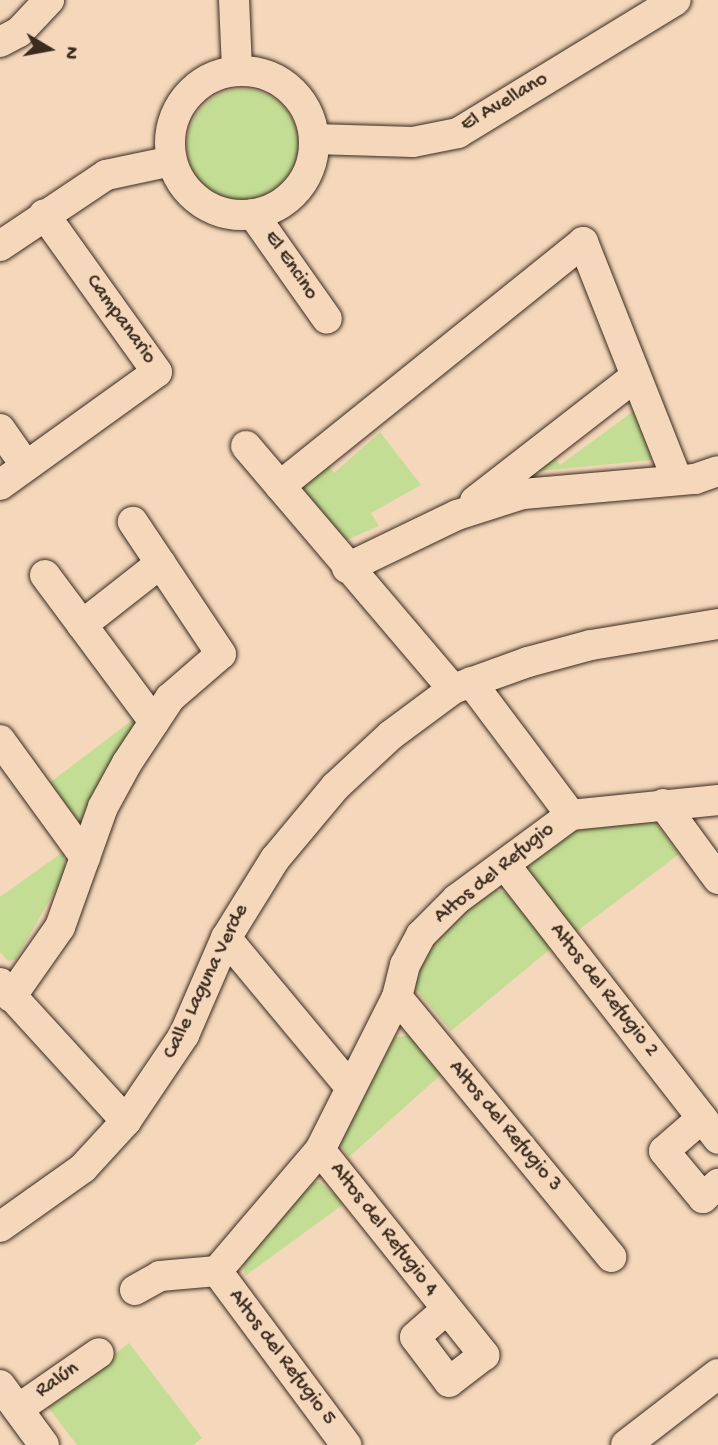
<!DOCTYPE html>
<meta charset="utf-8">
<style>
body{margin:0}
#map{position:relative;width:718px;height:1445px;overflow:hidden;background:#f5d8bb;font-family:"Gochi Hand",sans-serif}
div>[style]{position:absolute}
.green>*{inset:0;background:#c3dd94}
.round{border-radius:50%}
.roads{filter:drop-shadow(0 0 2px #3b2a1e) drop-shadow(0 0 2px #3b2a1e)}
.minor>*{height:30px;margin:-15px;padding:0 15px;transform-origin:15px;border-radius:15px;background:#f5d8bb}
.minor>.ring{margin:-15px;padding:0;box-sizing:content-box;background:none;border:30px solid #f5d8bb;border-radius:50%}
span{translate:-50% -50%;white-space:nowrap;text-align:center;line-height:1.15;-webkit-text-stroke:7px #f5d8bb;paint-order:stroke}
.street-label{font-size:21px;color:#3b2a1e}
.north{position:absolute;left:14px;top:14px;width:70px;height:70px;-webkit-text-stroke:5px #f5d8bb;paint-order:stroke;rotate:100deg;font-size:19px;font-weight:700;line-height:28px;text-align:center;color:#3b2a1e}
.north::after{content:'';display:block;margin:auto;width:24px;height:32px;background:#3b2a1e;clip-path:polygon(50% 0,100% 100%,50% 72%,0 100%)}
</style>
<div id="map">
<div class="green">
<div class="round" style="left:187px;top:89px;width:112px;height:112px"></div>
<div style="clip-path:polygon(630px 396px,655px 451px,651px 460px,529px 472px,551px 453px,560px 465px,635px 410px)"></div>
<div style="clip-path:polygon(380px 432px,421px 485px,371px 513px,379px 526px,344px 541px,300px 485px,322px 458px,334px 473px)"></div>
<div style="clip-path:polygon(135px 718px,139px 723px,105px 770px,81px 828px,44px 787px)"></div>
<div style="clip-path:polygon(629px 816px,654px 821px,679px 854px,576px 932px,529px 876px,530px 858px,536px 849px,579px 829px)"></div>
<div style="clip-path:polygon(63px 852px,66px 871px,16px 959px,8px 961px,0 952px,0 897px)"></div>
<div style="clip-path:polygon(489px 887px,511px 895px,554px 946px,451px 1031px,415px 988px,417px 959px)"></div>
<div style="clip-path:polygon(411px 1035px,446px 1070px,349px 1157px,338px 1142px,387px 1039px)"></div>
<div style="clip-path:polygon(319px 1182px,345px 1203px,245px 1276px,242px 1259px,308px 1183px)"></div>
<div style="clip-path:polygon(129px 1343px,202px 1438px,193px 1445px,77px 1445px,47px 1406px)"></div>
</div>
<div class="roads">
<div class="minor">
<div style="left:234px;top:0;width:70px;rotate:87.5deg"></div>
<div style="left:0;top:42px;width:21px;rotate:-28deg"></div>
<div style="left:19px;top:32px;width:44px;rotate:-46.8deg"></div>
<div class="ring" style="left:170px;top:71px;width:114px;height:114px"></div>
<div style="left:314px;top:139px;width:99px;rotate:1.7deg"></div>
<div style="left:413px;top:142px;width:46px;rotate:-11.3deg"></div>
<div style="left:458px;top:133px;width:255px;rotate:-31.4deg"></div>
<div style="left:253px;top:214px;width:128px;rotate:54.8deg"></div>
<div style="left:0;top:246px;width:128px;rotate:-33.8deg"></div>
<div style="left:106px;top:175px;width:67px;rotate:-12deg"></div>
<div style="left:0;top:429px;width:45px;rotate:54.9deg"></div>
<div style="left:246px;top:446px;width:319px;rotate:49.6deg"></div>
<div style="left:0;top:485px;width:193px;rotate:-35.7deg"></div>
<div style="left:157px;top:372px;width:194px;rotate:-125.6deg"></div>
<div style="left:280px;top:486px;width:389px;rotate:-38.8deg"></div>
<div style="left:583px;top:242px;width:256px;rotate:68.4deg"></div>
<div style="left:475px;top:501px;width:202px;rotate:-37.8deg"></div>
<div style="left:347px;top:568px;width:122px;rotate:-25.7deg"></div>
<div style="left:457px;top:515px;width:69px;rotate:-17.7deg"></div>
<div style="left:523px;top:494px;width:173px;rotate:-5deg"></div>
<div style="left:695px;top:479px;width:24px;rotate:-19deg"></div>
<div style="left:45px;top:575px;width:183px;rotate:53.4deg"></div>
<div style="left:82px;top:625px;width:100px;rotate:-38.1deg"></div>
<div style="left:471px;top:682px;width:166px;rotate:53.1deg"></div>
<div style="left:0;top:740px;width:145px;rotate:54deg"></div>
<div style="left:663px;top:804px;width:93px;rotate:53.7deg"></div>
<div style="left:505px;top:865px;width:347px;rotate:52.1deg"></div>
<div style="left:226px;top:938px;width:194px;rotate:50.2deg"></div>
<div style="left:0;top:983px;width:187px;rotate:47.6deg"></div>
<div style="left:11px;top:997px;width:85px;rotate:-55deg"></div>
<div style="left:60px;top:927px;width:127px;rotate:-70.3deg"></div>
<div style="left:103px;top:807px;width:50px;rotate:-61.4deg"></div>
<div style="left:127px;top:763px;width:78px;rotate:-56.5deg"></div>
<div style="left:170px;top:698px;width:67px;rotate:-40.8deg"></div>
<div style="left:221px;top:654px;width:159px;rotate:-123.7deg"></div>
<div style="left:397px;top:997px;width:337px;rotate:50.5deg"></div>
<div style="left:702px;top:1118px;width:50px;rotate:139deg"></div>
<div style="left:664px;top:1151px;width:61px;rotate:50.3deg"></div>
<div style="left:703px;top:1198px;width:21px;rotate:-43deg"></div>
<div style="left:320px;top:1150px;width:263px;rotate:51.3deg"></div>
<div style="left:484px;top:1355px;width:44px;rotate:142.4deg"></div>
<div style="left:449px;top:1382px;width:56px;rotate:-127.1deg"></div>
<div style="left:415px;top:1337px;width:41px;rotate:-41.1deg"></div>
<div style="left:0;top:1227px;width:102px;rotate:-35.4deg"></div>
<div style="left:83px;top:1168px;width:64px;rotate:-47.5deg"></div>
<div style="left:126px;top:1121px;width:104px;rotate:-56deg"></div>
<div style="left:184px;top:1035px;width:106px;rotate:-66.6deg"></div>
<div style="left:226px;top:938px;width:93px;rotate:-58.2deg"></div>
<div style="left:275px;top:859px;width:94px;rotate:-50.2deg"></div>
<div style="left:335px;top:787px;width:76px;rotate:-42.9deg"></div>
<div style="left:391px;top:735px;width:77px;rotate:-36.6deg"></div>
<div style="left:453px;top:689px;width:80px;rotate:-19.8deg"></div>
<div style="left:528px;top:662px;width:65px;rotate:-15.1deg"></div>
<div style="left:591px;top:645px;width:129px;rotate:-9.4deg"></div>
<div style="left:217px;top:1271px;width:217px;rotate:53.4deg"></div>
<div style="left:135px;top:1290px;width:29px;rotate:-29deg"></div>
<div style="left:160px;top:1276px;width:57px;rotate:-5deg"></div>
<div style="left:217px;top:1271px;width:159px;rotate:-49.6deg"></div>
<div style="left:320px;top:1150px;width:171px;rotate:-63.3deg"></div>
<div style="left:397px;top:997px;width:33px;rotate:-76deg"></div>
<div style="left:405px;top:965px;width:34px;rotate:-62deg"></div>
<div style="left:421px;top:935px;width:51px;rotate:-45deg"></div>
<div style="left:457px;top:899px;width:142px;rotate:-36.4deg"></div>
<div style="left:571px;top:815px;width:148px;rotate:-5.8deg"></div>
<div style="left:0;top:1385px;width:74px;rotate:53.7deg"></div>
<div style="left:18px;top:1409px;width:98px;rotate:-34.7deg"></div>
<div style="left:626px;top:1445px;width:116px;rotate:-37.7deg"></div>
</div>
</div>
<div class="street-label">
<span style="left:505px;top:103px;rotate:-31deg">El Avellano</span>
<span style="left:290px;top:266px;rotate:55deg">El Encino</span>
<span style="left:120px;top:320px;rotate:54deg">Campanario</span>
<span style="left:495px;top:874px;rotate:-39deg">Altos del Refugio</span>
<span style="left:207px;top:982px;rotate:-64deg">Calle Laguna Verde</span>
<span style="left:603px;top:991px;rotate:52deg">Altos del Refugio 2</span>
<span style="left:504px;top:1127px;rotate:50deg">Altos del Refugio 3</span>
<span style="left:383px;top:1230px;rotate:52deg">Altos del Refugio 4</span>
<span style="left:281px;top:1358px;rotate:53deg">Altos del Refugio 5</span>
<span style="left:58px;top:1381px;rotate:-35deg">Ralún</span>
</div>
<div class="north">N</div>
</div>
